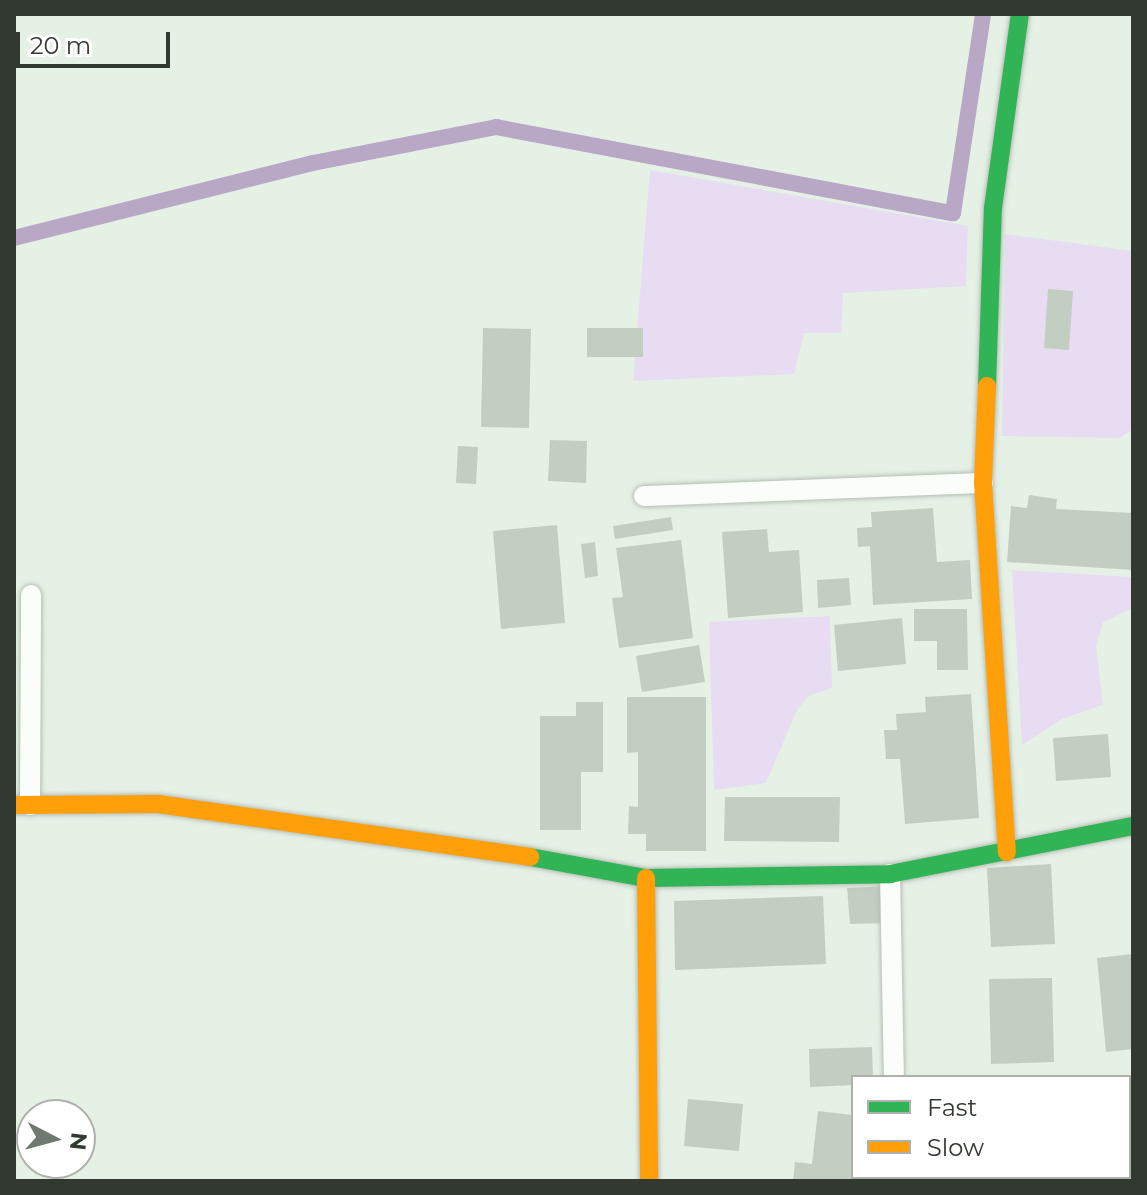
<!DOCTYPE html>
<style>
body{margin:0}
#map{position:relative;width:1147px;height:1195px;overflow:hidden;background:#e6f1e6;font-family:Montserrat,sans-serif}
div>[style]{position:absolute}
.green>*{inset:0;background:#e7dcf2}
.stream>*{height:16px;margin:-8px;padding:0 8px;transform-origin:8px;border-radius:8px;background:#b8a8c6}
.building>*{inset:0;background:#c1cec1}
.roads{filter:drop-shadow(0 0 2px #b6beb5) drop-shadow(0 0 2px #b6beb5)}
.lane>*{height:20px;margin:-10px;padding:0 10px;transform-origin:10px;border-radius:10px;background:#fbfdfb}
.fast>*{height:18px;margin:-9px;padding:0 9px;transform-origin:9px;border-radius:9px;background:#30b455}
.slow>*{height:18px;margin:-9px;padding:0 9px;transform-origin:9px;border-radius:9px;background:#ff9f0a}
span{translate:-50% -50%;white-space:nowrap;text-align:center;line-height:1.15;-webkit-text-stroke:6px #fff;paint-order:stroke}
.frame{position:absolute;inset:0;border:16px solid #313931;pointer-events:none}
.legend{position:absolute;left:851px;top:1075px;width:280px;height:104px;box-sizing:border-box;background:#fff;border:2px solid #adb0ad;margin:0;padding:10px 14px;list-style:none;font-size:24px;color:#313931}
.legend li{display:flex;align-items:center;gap:16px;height:40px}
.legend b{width:40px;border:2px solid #adb0ad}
.north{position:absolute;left:16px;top:1099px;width:80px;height:80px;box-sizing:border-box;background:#fff;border:2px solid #adb0ad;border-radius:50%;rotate:96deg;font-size:22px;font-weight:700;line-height:32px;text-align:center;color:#313931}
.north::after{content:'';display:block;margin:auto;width:28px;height:36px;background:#707970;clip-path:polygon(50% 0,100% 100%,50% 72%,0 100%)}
.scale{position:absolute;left:16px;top:32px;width:154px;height:36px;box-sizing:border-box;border:4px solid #313931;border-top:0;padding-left:10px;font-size:24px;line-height:28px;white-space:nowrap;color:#313931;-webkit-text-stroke:6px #fff;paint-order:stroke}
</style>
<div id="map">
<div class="green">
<div style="clip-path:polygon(650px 170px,968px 226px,966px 286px,843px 293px,841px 333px,804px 333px,794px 374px,633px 381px)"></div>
<div style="clip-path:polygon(1005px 234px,1133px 251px,1133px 429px,1120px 438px,1002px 436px)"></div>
<div style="clip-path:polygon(1012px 570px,1133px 577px,1133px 608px,1103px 622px,1096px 646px,1103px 705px,1062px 719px,1022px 745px)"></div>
<div style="clip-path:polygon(830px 616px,832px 688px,807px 697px,796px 712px,766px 783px,714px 790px,709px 622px)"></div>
</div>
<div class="stream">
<div style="left:14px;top:238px;width:308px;rotate:-14.1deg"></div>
<div style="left:313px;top:163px;width:187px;rotate:-11.1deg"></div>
<div style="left:496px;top:127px;width:465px;rotate:10.7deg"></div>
<div style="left:953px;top:213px;width:201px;rotate:-81.4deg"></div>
</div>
<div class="building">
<div style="clip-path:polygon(1048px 289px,1073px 291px,1069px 350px,1044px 348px)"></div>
<div style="clip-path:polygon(483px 328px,531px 329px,529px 428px,481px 427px)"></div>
<div style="clip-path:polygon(587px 328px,643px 328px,643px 357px,587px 357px)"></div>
<div style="clip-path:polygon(550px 440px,587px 441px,586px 483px,548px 481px)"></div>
<div style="clip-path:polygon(458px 446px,478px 447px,476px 484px,456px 483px)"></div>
<div style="clip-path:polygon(1029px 495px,1057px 499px,1056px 509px,1133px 513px,1133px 570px,1007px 562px,1011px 506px,1027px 508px)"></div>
<div style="clip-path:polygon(933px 508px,937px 562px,970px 560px,972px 599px,873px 605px,870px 546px,858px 547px,857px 528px,872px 527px,871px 512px)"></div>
<div style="clip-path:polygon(671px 517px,673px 530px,615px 539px,613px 526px)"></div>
<div style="clip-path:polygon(557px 525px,565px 623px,501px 629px,493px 531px)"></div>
<div style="clip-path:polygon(767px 529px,769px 552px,799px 550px,803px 612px,728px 618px,722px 532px)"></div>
<div style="clip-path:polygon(681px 540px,693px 638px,619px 648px,612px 598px,623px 597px,616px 548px)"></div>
<div style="clip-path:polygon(595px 542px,598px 576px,585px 578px,581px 544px)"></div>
<div style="clip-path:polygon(849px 578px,851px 605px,818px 608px,817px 580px)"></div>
<div style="clip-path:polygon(914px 609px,967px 609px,968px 670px,937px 670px,937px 641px,914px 641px)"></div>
<div style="clip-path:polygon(902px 618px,906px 664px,838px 671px,834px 625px)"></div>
<div style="clip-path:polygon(699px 645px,705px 682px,642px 692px,636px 656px)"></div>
<div style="clip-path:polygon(971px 694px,979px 818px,905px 824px,900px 759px,886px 759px,884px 730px,897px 730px,896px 714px,926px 712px,925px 697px)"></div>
<div style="clip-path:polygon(627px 697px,706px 697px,706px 851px,646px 851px,646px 834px,628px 834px,629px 806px,638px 807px,638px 752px,627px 753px)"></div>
<div style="clip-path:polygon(576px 702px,603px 702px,603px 772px,581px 772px,581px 830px,540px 830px,540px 716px,576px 716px)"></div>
<div style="clip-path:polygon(1108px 734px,1111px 777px,1056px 781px,1053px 738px)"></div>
<div style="clip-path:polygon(725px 797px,840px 797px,839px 842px,724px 841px)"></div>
<div style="clip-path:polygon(1051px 864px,1055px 944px,991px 947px,987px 868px)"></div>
<div style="clip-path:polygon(888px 886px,889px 923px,850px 924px,847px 888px)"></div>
<div style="clip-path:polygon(823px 896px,826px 964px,675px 970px,674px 901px)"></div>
<div style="clip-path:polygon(1133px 954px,1133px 1049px,1106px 1052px,1097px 958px)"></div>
<div style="clip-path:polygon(1052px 978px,1054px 1062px,991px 1064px,989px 979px)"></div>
<div style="clip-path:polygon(872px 1047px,873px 1077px,853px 1077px,853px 1085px,810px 1087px,809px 1049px)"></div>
<div style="clip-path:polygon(1129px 1081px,1133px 1081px,1133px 1124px,1129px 1124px)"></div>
<div style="clip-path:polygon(688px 1099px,743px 1104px,739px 1151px,684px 1146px)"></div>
<div style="clip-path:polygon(818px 1111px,853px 1115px,853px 1177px,871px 1181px,793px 1181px,795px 1162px,812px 1164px)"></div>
<div style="clip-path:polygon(1129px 1152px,1133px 1181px,1101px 1181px,1129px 1177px)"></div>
<div style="clip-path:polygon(934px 1177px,1004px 1177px,934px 1181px)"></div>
</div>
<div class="roads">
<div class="lane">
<div style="left:644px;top:496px;width:339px;rotate:-2.2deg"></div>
<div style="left:30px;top:805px;width:210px;rotate:-89.7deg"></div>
<div style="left:890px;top:874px;width:203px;rotate:88.9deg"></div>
<div style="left:879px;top:1181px;width:4px;rotate:-90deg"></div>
</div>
<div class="fast">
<div style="left:987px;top:386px;width:178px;rotate:-88.1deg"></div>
<div style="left:993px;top:208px;width:196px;rotate:-82.1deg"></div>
<div style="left:530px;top:857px;width:118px;rotate:10.3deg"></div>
<div style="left:646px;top:878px;width:244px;rotate:-0.9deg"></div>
<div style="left:890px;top:874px;width:248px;rotate:-11.2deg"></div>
</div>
<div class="slow">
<div style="left:987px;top:386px;width:97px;rotate:92.4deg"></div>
<div style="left:983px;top:483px;width:370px;rotate:86.3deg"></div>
<div style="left:14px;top:805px;width:144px;rotate:-0.4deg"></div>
<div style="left:158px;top:804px;width:376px;rotate:8.1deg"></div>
<div style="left:646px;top:878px;width:303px;rotate:89.4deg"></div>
</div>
</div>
<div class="frame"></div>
<ul class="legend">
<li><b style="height:10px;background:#30b455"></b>Fast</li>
<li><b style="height:10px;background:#ff9f0a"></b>Slow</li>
</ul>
<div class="north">N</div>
<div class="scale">20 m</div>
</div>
